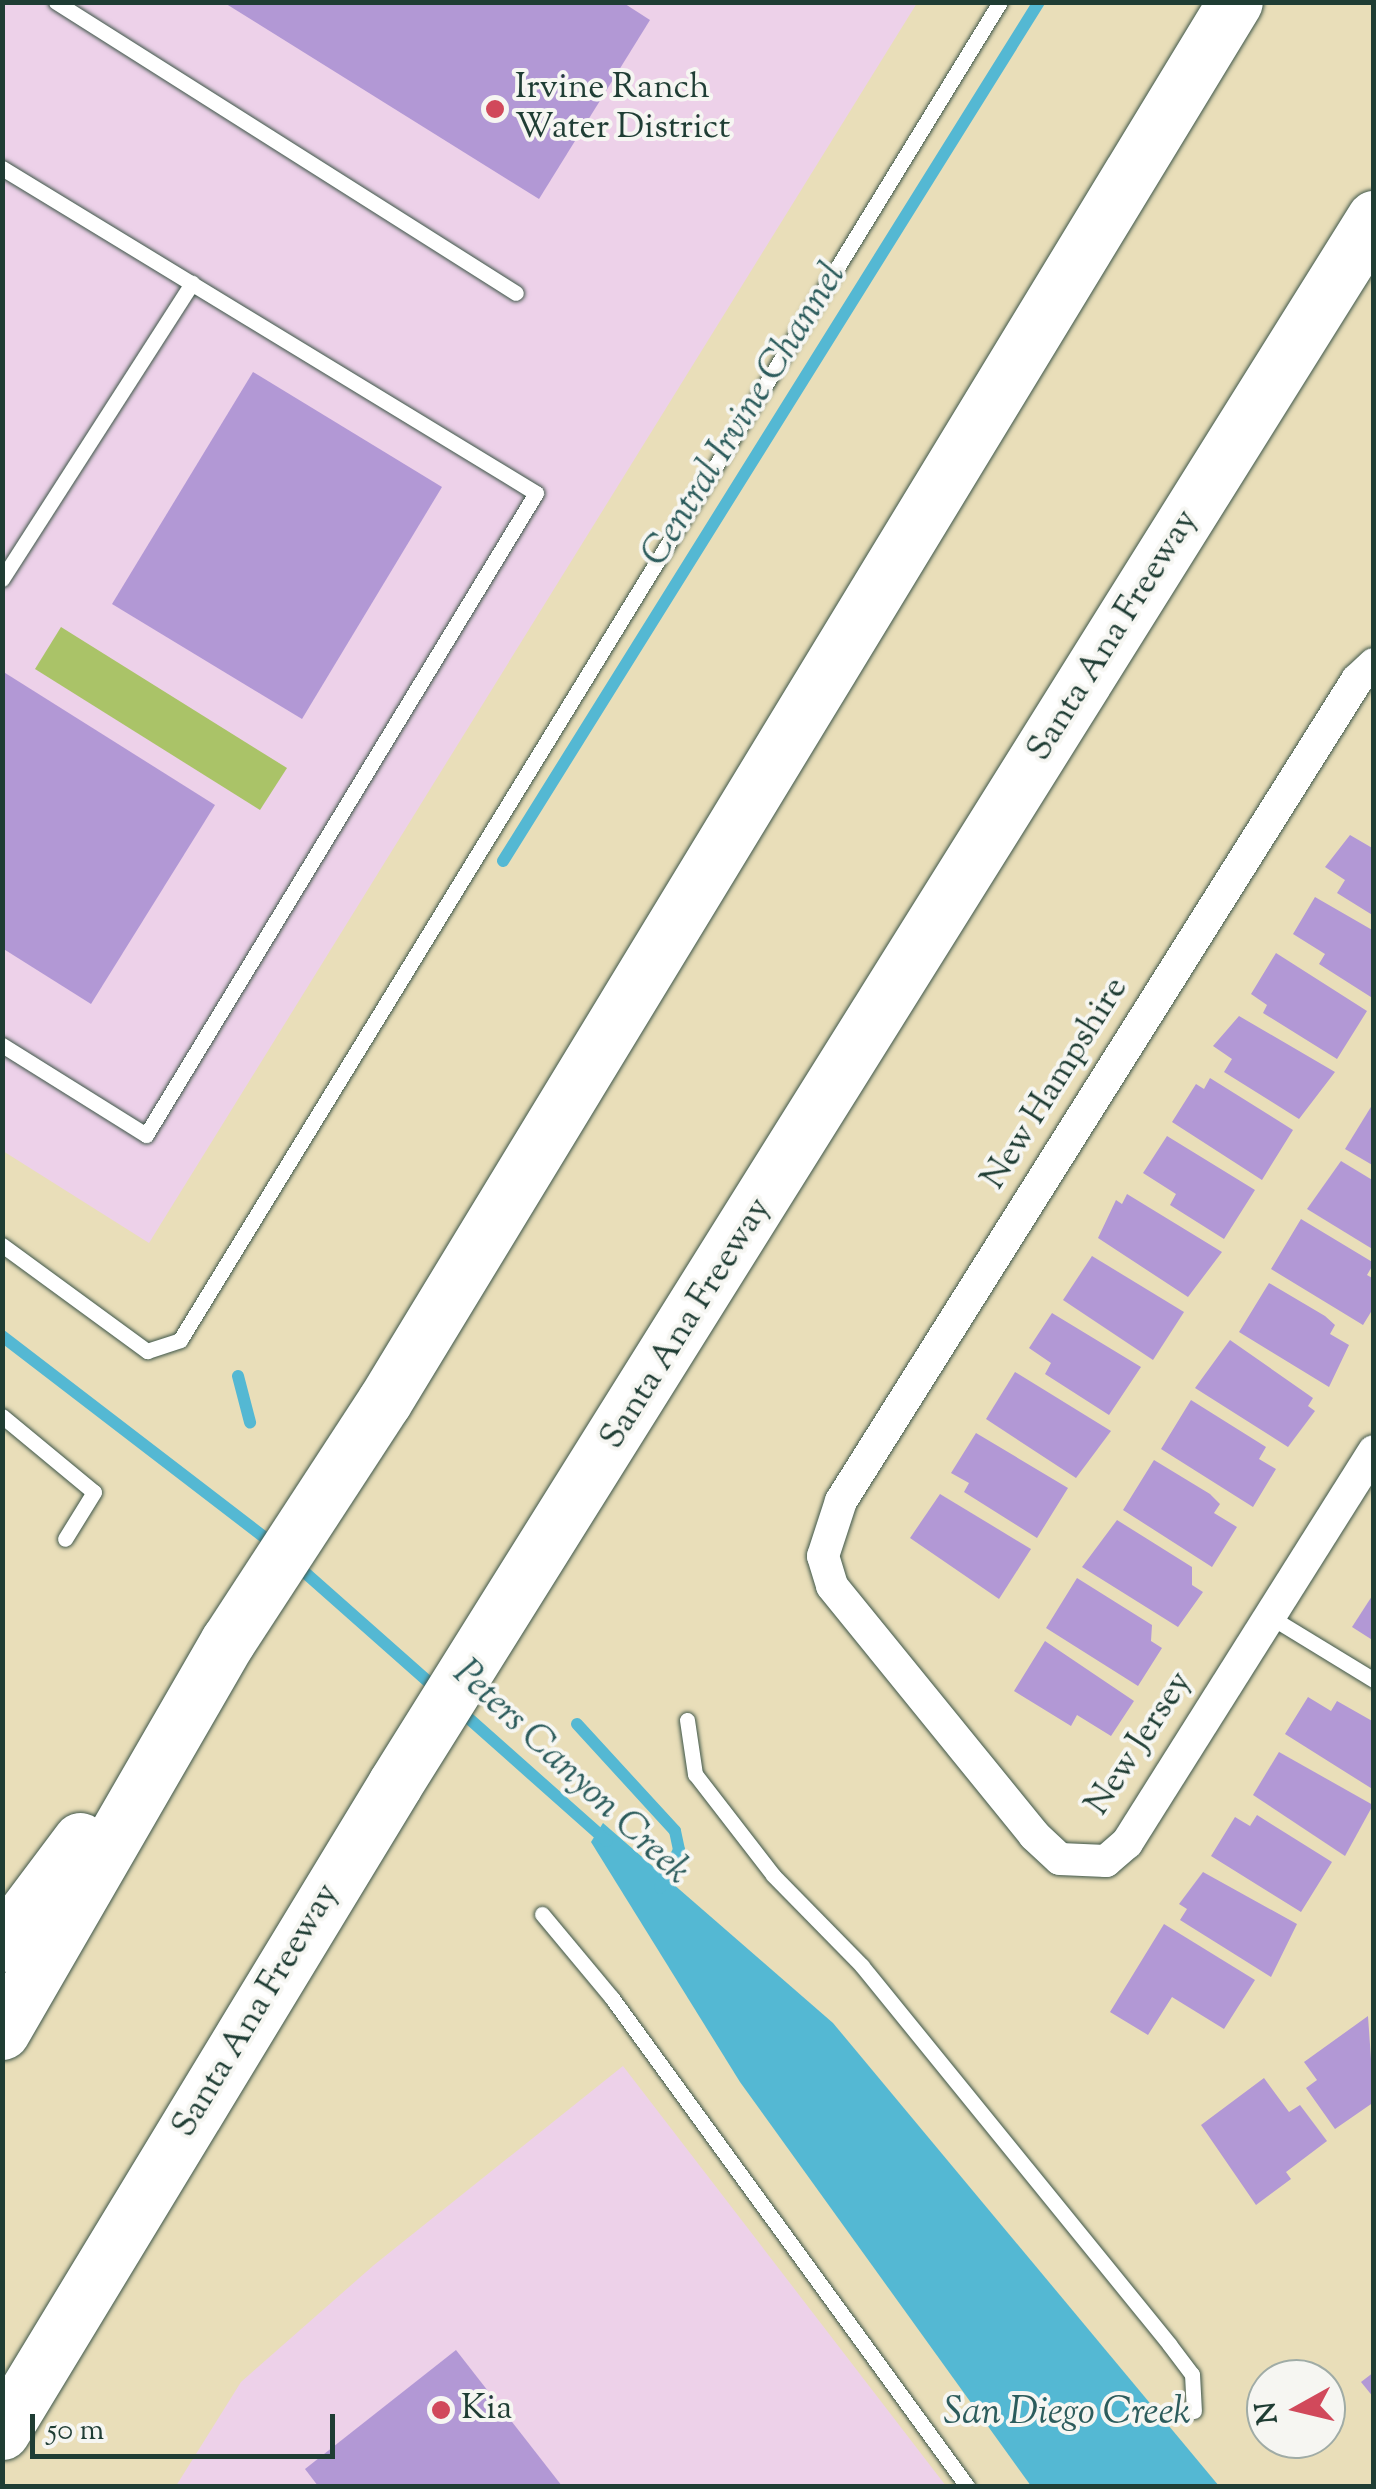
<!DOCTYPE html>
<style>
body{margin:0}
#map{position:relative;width:1376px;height:2489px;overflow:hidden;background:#e9deb9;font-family:"Sorts Mill Goudy",serif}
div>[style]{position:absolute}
.built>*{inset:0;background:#edd1e9}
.green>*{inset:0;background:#aac368}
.water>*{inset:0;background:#54b8d3}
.stream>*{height:12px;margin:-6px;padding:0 6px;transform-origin:6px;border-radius:6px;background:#54b8d3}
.building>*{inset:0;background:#b298d5}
.roads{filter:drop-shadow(0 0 2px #3d5548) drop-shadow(0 0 2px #3d5548)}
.lane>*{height:15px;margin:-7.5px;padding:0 7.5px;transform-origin:7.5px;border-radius:7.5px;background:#fff}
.street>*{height:32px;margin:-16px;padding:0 16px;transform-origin:16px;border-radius:16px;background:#fff}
.highway>*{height:55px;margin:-27.5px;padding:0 27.5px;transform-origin:27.5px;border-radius:27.5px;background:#fff}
.dots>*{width:28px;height:28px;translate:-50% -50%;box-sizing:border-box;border:5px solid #f6f6f2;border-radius:50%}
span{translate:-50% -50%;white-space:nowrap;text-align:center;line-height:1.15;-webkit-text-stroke:8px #f6f6f2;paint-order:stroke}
.poi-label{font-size:35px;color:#1f3d34}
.left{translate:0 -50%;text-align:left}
.street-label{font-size:35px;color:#1f3d34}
.water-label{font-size:38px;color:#2c5c5c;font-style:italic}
.frame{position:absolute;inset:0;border:5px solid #1f3d34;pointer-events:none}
.north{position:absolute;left:1246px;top:2359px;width:100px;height:100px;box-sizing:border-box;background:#f6f6f2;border:2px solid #a0aca6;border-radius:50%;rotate:262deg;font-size:28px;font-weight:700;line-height:40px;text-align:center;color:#1f3d34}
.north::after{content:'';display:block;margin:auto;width:35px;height:45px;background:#d1495b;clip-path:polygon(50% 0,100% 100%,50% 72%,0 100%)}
.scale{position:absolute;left:30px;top:2414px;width:305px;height:45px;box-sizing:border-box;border:5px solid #1f3d34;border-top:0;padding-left:12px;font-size:30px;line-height:35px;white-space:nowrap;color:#1f3d34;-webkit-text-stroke:8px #f6f6f2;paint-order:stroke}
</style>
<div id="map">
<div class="built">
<div style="clip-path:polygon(2px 3px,917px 3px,149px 1243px,3px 1151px)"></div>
<div style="clip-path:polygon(623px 2066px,946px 2486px,176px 2486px,241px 2382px,374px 2265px)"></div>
</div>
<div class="green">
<div style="clip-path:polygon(61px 627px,287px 768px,260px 810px,35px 669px)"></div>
</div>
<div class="water">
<div style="clip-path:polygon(603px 1823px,833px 2023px,1219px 2486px,1031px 2486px,740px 2082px,591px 1842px)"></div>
</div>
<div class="stream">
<div style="left:503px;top:861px;width:1013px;rotate:-58.04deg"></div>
<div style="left:2px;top:1336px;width:343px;rotate:37.5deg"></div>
<div style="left:238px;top:1376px;width:48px;rotate:75.4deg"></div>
<div style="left:293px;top:1562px;width:195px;rotate:41.5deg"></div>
<div style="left:457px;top:1708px;width:200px;rotate:41.6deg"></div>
<div style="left:577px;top:1724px;width:145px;rotate:47.5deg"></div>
<div style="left:675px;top:1831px;width:19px;rotate:78deg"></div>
<div style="left:679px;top:1850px;width:42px;rotate:116.6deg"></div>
</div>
<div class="building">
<div style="clip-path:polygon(223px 2px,622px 2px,650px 20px,539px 199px)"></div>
<div style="clip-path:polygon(253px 372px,442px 487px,302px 719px,112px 604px)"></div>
<div style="clip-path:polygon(2px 671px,215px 805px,91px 1004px,2px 948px)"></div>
<div style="clip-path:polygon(1350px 835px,1374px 849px,1374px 916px,1337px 893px,1345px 880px,1325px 867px)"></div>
<div style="clip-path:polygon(1315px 897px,1374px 931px,1374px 999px,1319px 964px,1325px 954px,1293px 934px)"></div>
<div style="clip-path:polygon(1276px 953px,1367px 1011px,1337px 1059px,1263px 1013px,1267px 1005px,1251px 994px)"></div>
<div style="clip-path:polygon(1239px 1016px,1335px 1072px,1299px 1119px,1224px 1072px,1232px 1059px,1213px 1046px)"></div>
<div style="clip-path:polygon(1210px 1078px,1293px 1130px,1262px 1180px,1172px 1122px,1196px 1084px,1204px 1089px)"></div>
<div style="clip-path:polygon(1374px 1102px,1374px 1166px,1345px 1149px)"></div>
<div style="clip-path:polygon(1167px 1136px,1255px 1190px,1224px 1239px,1170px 1205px,1176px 1194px,1143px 1173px)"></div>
<div style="clip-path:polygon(1341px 1161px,1374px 1181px,1374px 1250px,1307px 1209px)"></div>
<div style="clip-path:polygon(1127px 1194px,1222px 1252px,1188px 1297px,1098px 1238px,1116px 1200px,1122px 1204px)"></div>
<div style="clip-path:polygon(1301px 1219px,1374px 1263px,1367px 1275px,1374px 1279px,1374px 1307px,1363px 1325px,1271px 1269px)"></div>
<div style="clip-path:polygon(1092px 1256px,1184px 1312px,1153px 1360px,1063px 1300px)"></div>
<div style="clip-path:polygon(1269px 1283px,1325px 1316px,1335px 1325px,1330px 1334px,1349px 1345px,1329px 1387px,1239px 1332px)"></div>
<div style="clip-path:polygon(1052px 1313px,1141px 1367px,1109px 1415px,1045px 1374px,1051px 1363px,1029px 1348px)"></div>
<div style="clip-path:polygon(1230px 1340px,1313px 1398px,1308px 1406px,1315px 1411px,1288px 1447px,1195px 1388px)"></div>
<div style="clip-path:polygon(1015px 1372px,1111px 1431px,1076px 1478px,986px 1419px)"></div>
<div style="clip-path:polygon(1191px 1400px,1266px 1447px,1259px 1459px,1276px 1469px,1253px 1507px,1161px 1449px)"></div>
<div style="clip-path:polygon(976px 1433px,1068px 1488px,1037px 1538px,964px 1492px,969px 1483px,951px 1473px)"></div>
<div style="clip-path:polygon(1154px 1460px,1210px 1494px,1220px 1504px,1214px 1513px,1237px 1527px,1212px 1567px,1123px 1510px)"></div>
<div style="clip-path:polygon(940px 1494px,1031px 1549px,999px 1599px,910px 1538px)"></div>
<div style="clip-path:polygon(1117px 1520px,1192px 1567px,1192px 1585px,1203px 1592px,1178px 1627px,1082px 1567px)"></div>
<div style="clip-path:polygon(1077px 1578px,1152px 1625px,1151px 1641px,1162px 1648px,1138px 1686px,1046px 1628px)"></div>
<div style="clip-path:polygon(1374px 1593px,1374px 1641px,1352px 1627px)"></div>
<div style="clip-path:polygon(1045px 1641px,1134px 1701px,1111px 1736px,1077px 1715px,1071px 1726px,1014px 1691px)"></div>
<div style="clip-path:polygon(1308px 1697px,1331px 1711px,1337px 1701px,1374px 1722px,1374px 1790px,1285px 1734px)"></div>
<div style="clip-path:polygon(1279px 1752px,1373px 1805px,1345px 1856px,1253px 1795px)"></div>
<div style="clip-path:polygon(1257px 1815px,1332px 1862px,1301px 1912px,1211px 1856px,1235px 1817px,1250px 1826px)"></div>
<div style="clip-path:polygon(1203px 1872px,1297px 1924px,1271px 1977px,1180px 1920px,1187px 1909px,1179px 1904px)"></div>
<div style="clip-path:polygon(1164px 1924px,1255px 1980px,1224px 2029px,1172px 1997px,1148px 2035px,1110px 2012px)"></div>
<div style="clip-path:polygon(1368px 2016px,1374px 2102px,1335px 2129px,1306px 2088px,1317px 2080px,1304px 2062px)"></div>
<div style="clip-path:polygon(1264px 2078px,1289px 2112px,1300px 2105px,1327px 2141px,1286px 2172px,1291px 2179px,1256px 2205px,1201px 2125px)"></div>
<div style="clip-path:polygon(456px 2350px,562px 2486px,318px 2486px,305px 2469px)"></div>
<div style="clip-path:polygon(1374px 2372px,1374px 2398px,1361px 2382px)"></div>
</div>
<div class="roads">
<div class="lane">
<div style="left:56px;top:2px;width:544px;rotate:32.32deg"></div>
<div style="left:2px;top:168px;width:625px;rotate:31.33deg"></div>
<div style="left:536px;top:493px;width:751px;rotate:121.28deg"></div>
<div style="left:146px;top:1135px;width:170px;rotate:-148deg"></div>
<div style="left:2px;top:579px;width:352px;rotate:-57.3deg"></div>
<div style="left:2px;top:1245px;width:180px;rotate:36.2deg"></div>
<div style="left:147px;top:1351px;width:35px;rotate:-18deg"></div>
<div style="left:180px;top:1340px;width:1569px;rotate:-58.5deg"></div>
<div style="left:2px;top:1416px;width:119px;rotate:39.6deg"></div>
<div style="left:94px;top:1492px;width:55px;rotate:121.7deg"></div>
<div style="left:1269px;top:1616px;width:123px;rotate:31.4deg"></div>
<div style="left:687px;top:1720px;width:55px;rotate:81.6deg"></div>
<div style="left:695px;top:1774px;width:128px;rotate:52.3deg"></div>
<div style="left:773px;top:1875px;width:127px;rotate:45.6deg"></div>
<div style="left:862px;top:1966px;width:487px;rotate:50.9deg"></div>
<div style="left:1169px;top:2344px;width:38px;rotate:53deg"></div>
<div style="left:1192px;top:2374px;width:37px;rotate:87deg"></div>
<div style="left:542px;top:1914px;width:109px;rotate:50.2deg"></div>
<div style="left:612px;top:1998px;width:603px;rotate:53.97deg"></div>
</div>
<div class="street">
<div style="left:1374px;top:664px;width:23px;rotate:137deg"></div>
<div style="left:1357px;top:680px;width:970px;rotate:122.15deg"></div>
<div style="left:841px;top:1501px;width:58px;rotate:108.1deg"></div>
<div style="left:823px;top:1556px;width:31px;rotate:73deg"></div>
<div style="left:832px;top:1586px;width:321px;rotate:50.9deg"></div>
<div style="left:1034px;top:1835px;width:35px;rotate:43deg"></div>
<div style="left:1060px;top:1859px;width:46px;rotate:2.5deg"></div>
<div style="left:1106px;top:1861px;width:28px;rotate:-41deg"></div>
<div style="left:1127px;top:1843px;width:463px;rotate:-57.8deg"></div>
</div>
<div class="highway">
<div style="left:2px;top:1944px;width:130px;rotate:-53.1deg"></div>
<div style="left:2px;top:2032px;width:452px;rotate:-60deg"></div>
<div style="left:228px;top:1641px;width:285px;rotate:-56.9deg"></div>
<div style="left:384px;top:1402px;width:1638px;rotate:-58.71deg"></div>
<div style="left:2px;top:2432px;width:758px;rotate:-58.76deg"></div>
<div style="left:395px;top:1784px;width:1847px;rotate:-57.99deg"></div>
</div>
</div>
<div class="dots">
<div style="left:495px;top:109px;background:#d1495b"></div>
<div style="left:441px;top:2410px;background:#d1495b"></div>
</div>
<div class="poi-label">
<span class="left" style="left:515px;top:109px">Irvine Ranch<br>Water District</span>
<span class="left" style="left:461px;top:2410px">Kia</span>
</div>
<div class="street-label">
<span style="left:1114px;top:636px;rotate:-58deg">Santa Ana Freeway</span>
<span style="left:1056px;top:1084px;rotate:-58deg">New Hampshire</span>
<span style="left:687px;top:1324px;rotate:-58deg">Santa Ana Freeway</span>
<span style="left:1140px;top:1744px;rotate:-57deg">New Jersey</span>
<span style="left:257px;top:2011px;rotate:-59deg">Santa Ana Freeway</span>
</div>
<div class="water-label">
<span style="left:746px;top:416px;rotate:-58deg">Central Irvine Channel</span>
<span style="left:570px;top:1774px;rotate:43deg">Peters Canyon Creek</span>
<span style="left:1067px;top:2415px">San Diego Creek</span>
</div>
<div class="frame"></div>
<div class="north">N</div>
<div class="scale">50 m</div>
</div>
